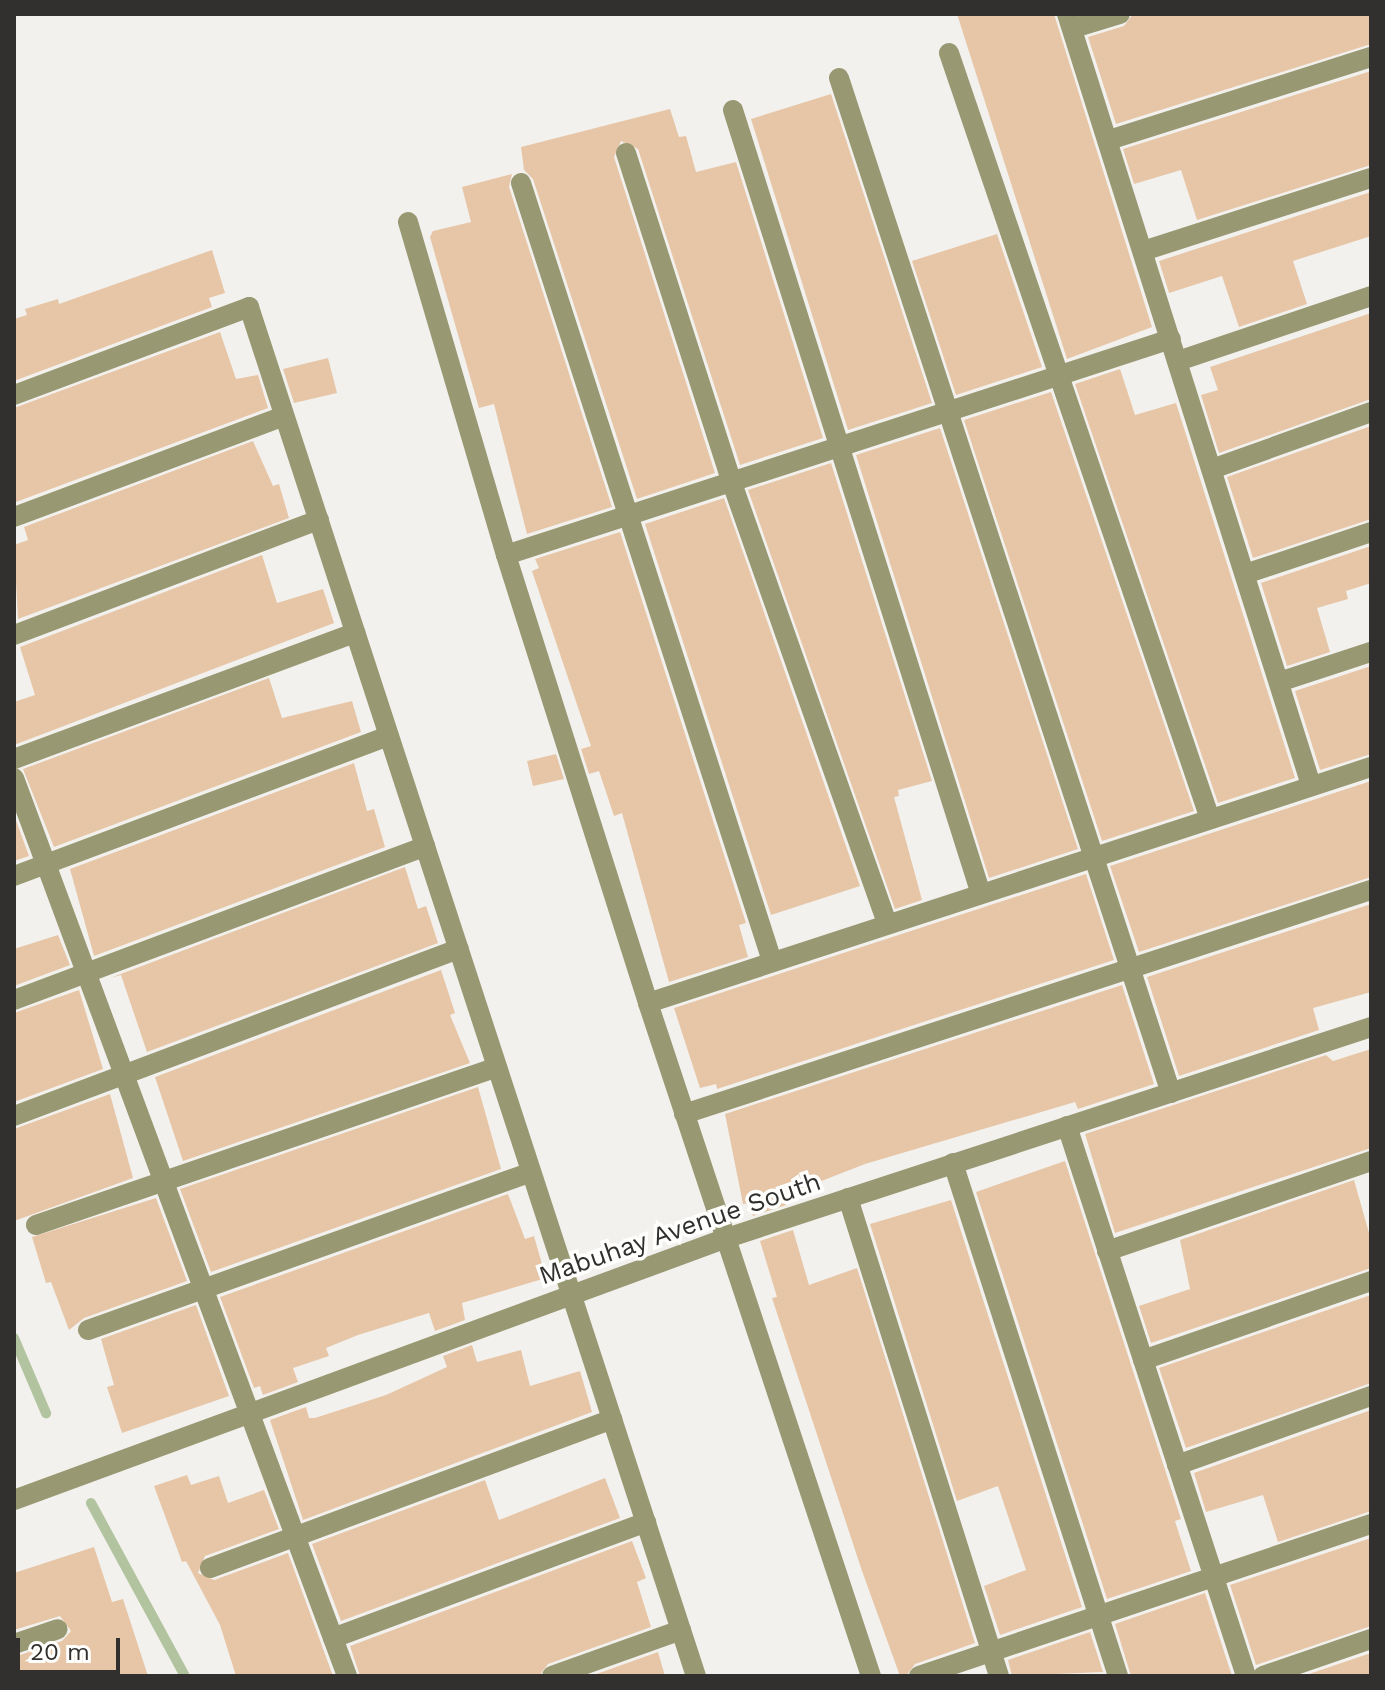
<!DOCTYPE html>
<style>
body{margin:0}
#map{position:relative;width:1385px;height:1690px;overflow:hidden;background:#f3f1ed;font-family:"Work Sans",sans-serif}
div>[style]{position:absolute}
.stream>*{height:10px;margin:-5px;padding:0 5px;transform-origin:5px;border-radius:5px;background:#b2c49f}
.building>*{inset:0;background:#e6c6a7}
.minor>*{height:20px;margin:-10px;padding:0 10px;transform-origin:10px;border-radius:10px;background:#989873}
span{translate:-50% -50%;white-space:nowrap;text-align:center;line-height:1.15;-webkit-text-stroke:7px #fffffe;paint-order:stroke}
.street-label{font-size:26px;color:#31302f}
.frame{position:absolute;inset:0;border:16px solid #31302f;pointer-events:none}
.scale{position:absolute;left:16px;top:1638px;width:104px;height:36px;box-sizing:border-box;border:4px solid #31302f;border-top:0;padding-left:10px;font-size:24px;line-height:28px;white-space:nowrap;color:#31302f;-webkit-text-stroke:6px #fffffe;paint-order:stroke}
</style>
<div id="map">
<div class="stream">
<div style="left:14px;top:1338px;width:82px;rotate:66.9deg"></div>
<div style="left:91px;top:1503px;width:197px;rotate:61.5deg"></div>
</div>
<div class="building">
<div style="clip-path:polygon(957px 14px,1054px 14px,1152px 327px,1067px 359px)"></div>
<div style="clip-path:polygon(1133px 14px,1371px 14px,1371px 44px,1116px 124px,1088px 37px,1124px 26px)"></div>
<div style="clip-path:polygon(1371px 71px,1371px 165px,1197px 220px,1181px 170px,1134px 184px,1123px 149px)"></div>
<div style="clip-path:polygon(831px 94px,932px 403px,848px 430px,751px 119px)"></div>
<div style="clip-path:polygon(670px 109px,679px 137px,686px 136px,696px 172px,736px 162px,823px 438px,740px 465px,638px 149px,621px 141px,614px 157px,715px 473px,637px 499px,533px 179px,524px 170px,521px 147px)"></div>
<div style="clip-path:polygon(512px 174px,509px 187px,612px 507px,527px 534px,494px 404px,479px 408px,430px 237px,433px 231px,471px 222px,462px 187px)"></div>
<div style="clip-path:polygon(1371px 192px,1371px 236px,1293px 261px,1307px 304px,1239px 327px,1222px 276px,1169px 293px,1159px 261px)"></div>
<div style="clip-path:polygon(997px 234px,1042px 367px,956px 395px,912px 261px)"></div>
<div style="clip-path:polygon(212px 250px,225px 293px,209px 298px,212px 307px,14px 381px,14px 319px,27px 315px,25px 309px,58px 299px,59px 304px)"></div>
<div style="clip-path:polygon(1371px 313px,1371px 399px,1219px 453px,1201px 395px,1218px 390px,1210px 367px)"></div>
<div style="clip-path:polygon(220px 332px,236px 379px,258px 375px,268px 408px,16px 502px,14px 408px)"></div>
<div style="clip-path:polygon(328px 358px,337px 393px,294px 403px,283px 369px)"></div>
<div style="clip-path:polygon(1120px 369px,1135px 415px,1176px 403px,1295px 778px,1218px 803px,1075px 384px)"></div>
<div style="clip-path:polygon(1051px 392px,1194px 811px,1102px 841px,964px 420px)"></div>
<div style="clip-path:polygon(1371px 426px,1371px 519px,1253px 558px,1227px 477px)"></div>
<div style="clip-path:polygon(940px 428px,1078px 849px,989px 878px,856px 455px)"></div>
<div style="clip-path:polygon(253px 441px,273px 486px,279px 484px,289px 518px,18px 619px,14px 545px,28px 540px,24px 527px)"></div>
<div style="clip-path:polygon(831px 463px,932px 781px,898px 790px,899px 796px,894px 797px,922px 900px,895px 909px,748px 490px)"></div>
<div style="clip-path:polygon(724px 498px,860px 886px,771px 915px,645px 524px)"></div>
<div style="clip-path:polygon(620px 532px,746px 923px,739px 925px,748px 957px,669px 982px,622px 813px,614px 816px,599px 771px,589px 774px,581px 749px,591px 746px,532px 571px,539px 568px,535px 559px)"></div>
<div style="clip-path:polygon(1371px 546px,1371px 583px,1346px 591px,1348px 599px,1317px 608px,1330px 652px,1287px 666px,1261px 583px)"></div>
<div style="clip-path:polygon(262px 555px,277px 603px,323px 589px,334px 623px,14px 745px,14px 702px,35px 695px,20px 647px)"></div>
<div style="clip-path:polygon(1371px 666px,1371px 754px,1320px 770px,1295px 691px)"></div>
<div style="clip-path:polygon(269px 678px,282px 718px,352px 701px,361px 732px,54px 847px,23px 769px)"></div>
<div style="clip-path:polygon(556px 754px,564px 779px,533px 786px,527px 761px)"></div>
<div style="clip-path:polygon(354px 763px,367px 811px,374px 809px,385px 847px,94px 956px,70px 869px)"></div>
<div style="clip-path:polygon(1371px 781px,1371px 877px,1139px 952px,1110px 866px)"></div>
<div style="clip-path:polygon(14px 815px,29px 856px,14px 861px)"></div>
<div style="clip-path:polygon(405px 867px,418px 909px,426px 906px,438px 943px,147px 1052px,121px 975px,110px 978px)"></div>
<div style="clip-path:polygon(1086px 874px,1114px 960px,717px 1089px,716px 1084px,700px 1088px,674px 1008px)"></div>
<div style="clip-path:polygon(1371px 904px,1371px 992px,1313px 1008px,1319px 1030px,1179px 1076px,1147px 977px)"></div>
<div style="clip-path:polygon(58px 935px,70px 965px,14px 986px,14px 949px)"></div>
<div style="clip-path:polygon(441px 970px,455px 1013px,450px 1015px,470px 1063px,183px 1161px,155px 1077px)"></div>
<div style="clip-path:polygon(1122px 985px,1154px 1084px,1078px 1109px,1075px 1102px,865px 1164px,783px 1196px,786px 1205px,753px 1216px,749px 1203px,743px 1204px,725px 1114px)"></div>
<div style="clip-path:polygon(79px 990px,103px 1069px,14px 1102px,14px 1013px)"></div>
<div style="clip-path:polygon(1371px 1049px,1371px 1148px,1115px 1233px,1085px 1134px,1326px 1055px,1333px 1061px)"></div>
<div style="clip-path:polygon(478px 1087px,501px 1169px,211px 1272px,180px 1189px)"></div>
<div style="clip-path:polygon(110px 1094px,133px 1178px,14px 1221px,14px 1129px)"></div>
<div style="clip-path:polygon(1065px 1161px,1181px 1519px,1175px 1521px,1191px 1571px,1107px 1599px,976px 1192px)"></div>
<div style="clip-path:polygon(1354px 1180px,1371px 1240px,1371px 1268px,1151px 1343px,1139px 1306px,1190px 1289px,1180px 1240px)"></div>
<div style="clip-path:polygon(508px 1194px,525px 1239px,534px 1236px,546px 1278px,462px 1303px,465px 1320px,435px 1331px,429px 1313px,358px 1335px,326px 1348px,329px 1356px,293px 1368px,298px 1382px,263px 1395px,260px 1386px,254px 1388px,220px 1297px)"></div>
<div style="clip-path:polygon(156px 1198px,187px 1281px,84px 1318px,69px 1330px,51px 1282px,46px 1283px,32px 1237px)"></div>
<div style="clip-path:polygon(951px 1200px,1082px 1607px,1000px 1635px,984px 1586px,1026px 1570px,998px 1486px,957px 1501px,870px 1224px)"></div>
<div style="clip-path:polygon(793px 1230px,809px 1285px,857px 1268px,975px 1643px,915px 1664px,906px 1676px,900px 1676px,862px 1571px,772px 1298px,777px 1297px,760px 1241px)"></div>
<div style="clip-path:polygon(1371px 1295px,1371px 1383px,1186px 1448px,1159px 1368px)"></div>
<div style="clip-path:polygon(196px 1305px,229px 1396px,122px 1433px,107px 1387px,114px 1385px,101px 1339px)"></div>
<div style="clip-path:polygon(472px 1345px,477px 1362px,521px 1350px,530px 1386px,580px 1371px,592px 1412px,303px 1520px,270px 1420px,306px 1407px,309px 1418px,315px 1418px,386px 1395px,447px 1367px,443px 1356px)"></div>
<div style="clip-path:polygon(1371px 1410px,1371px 1511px,1278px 1542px,1263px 1495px,1206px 1512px,1194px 1473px)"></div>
<div style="clip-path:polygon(187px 1475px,191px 1485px,219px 1476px,228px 1503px,264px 1490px,279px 1529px,205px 1556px,198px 1573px,214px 1580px,288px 1553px,333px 1676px,236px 1676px,220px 1625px,186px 1561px,182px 1562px,154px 1486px)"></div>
<div style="clip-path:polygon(605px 1478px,620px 1518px,341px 1621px,312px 1544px,485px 1480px,499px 1520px)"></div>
<div style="clip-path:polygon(1371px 1538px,1371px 1626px,1256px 1665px,1230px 1585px)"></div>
<div style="clip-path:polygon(632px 1541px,646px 1578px,637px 1582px,651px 1627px,548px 1664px,539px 1676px,360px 1676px,350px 1646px)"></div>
<div style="clip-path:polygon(94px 1547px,112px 1602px,123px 1599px,148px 1676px,14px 1676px,14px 1657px,62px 1641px,71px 1631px,60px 1616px,14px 1630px,14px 1573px)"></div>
<div style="clip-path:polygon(1205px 1593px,1232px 1676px,1131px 1676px,1115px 1624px)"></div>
<div style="clip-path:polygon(1090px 1632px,1103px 1672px,1012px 1676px,1008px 1660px)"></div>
<div style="clip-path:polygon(658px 1652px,665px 1676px,591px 1676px)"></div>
<div style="clip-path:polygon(1371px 1653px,1371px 1676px,1303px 1676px)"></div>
</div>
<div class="minor">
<div style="left:1067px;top:14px;width:809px;rotate:72.44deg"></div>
<div style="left:1074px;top:28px;width:48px;rotate:-16.9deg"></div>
<div style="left:949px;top:53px;width:806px;rotate:71.18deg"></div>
<div style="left:839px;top:78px;width:1068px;rotate:71.89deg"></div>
<div style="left:733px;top:110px;width:819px;rotate:72.45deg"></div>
<div style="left:1109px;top:140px;width:275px;rotate:-17.6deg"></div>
<div style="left:626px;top:153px;width:347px;rotate:72.2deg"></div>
<div style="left:732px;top:483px;width:467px;rotate:70.6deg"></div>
<div style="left:521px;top:183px;width:817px;rotate:72.12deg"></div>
<div style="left:408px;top:222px;width:347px;rotate:73.6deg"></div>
<div style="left:506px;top:555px;width:470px;rotate:72.4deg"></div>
<div style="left:648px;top:1003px;width:709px;rotate:71.67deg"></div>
<div style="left:1143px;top:251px;width:239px;rotate:-17.8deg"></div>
<div style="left:1178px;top:361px;width:204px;rotate:-18.6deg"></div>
<div style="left:14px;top:395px;width:251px;rotate:-20.5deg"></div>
<div style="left:249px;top:307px;width:1440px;rotate:71.92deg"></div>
<div style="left:1212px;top:469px;width:169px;rotate:-19.7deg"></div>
<div style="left:14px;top:517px;width:288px;rotate:-20.5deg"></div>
<div style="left:506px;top:555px;width:699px;rotate:-17.99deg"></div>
<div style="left:1245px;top:574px;width:133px;rotate:-18.4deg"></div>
<div style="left:14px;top:635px;width:326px;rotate:-20.7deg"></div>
<div style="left:1279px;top:682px;width:97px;rotate:-18.1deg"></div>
<div style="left:14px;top:759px;width:364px;rotate:-20.3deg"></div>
<div style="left:14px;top:778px;width:958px;rotate:69.65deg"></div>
<div style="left:14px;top:876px;width:400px;rotate:-20.5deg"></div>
<div style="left:14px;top:1000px;width:439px;rotate:-20.5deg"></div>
<div style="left:648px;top:1003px;width:761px;rotate:-18.08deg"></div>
<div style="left:684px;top:1114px;width:723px;rotate:-18.06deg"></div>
<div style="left:14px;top:1116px;width:475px;rotate:-20.6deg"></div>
<div style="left:1067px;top:1126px;width:578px;rotate:71.97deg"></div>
<div style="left:953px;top:1163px;width:539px;rotate:72.17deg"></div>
<div style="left:848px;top:1198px;width:501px;rotate:72.47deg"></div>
<div style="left:36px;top:1225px;width:487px;rotate:-18.9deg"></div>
<div style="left:1107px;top:1251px;width:279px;rotate:-18.8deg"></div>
<div style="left:88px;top:1330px;width:470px;rotate:-19.6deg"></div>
<div style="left:1143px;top:1360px;width:241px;rotate:-19.1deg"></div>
<div style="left:1177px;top:1465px;width:206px;rotate:-19.6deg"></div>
<div style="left:14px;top:1500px;width:756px;rotate:-20.18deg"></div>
<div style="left:724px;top:1239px;width:681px;rotate:-18.14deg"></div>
<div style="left:210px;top:1568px;width:429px;rotate:-20.3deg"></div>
<div style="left:333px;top:1638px;width:334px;rotate:-20.3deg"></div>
<div style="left:14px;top:1644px;width:46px;rotate:-18.8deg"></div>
<div style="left:552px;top:1676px;width:137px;rotate:-19.6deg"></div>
<div style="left:919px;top:1676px;width:477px;rotate:-18.6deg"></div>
<div style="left:1263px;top:1676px;width:114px;rotate:-18.9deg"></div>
</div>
<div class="street-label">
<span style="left:680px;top:1229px;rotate:-19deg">Mabuhay Avenue South</span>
</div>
<div class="frame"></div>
<div class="scale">20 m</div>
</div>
